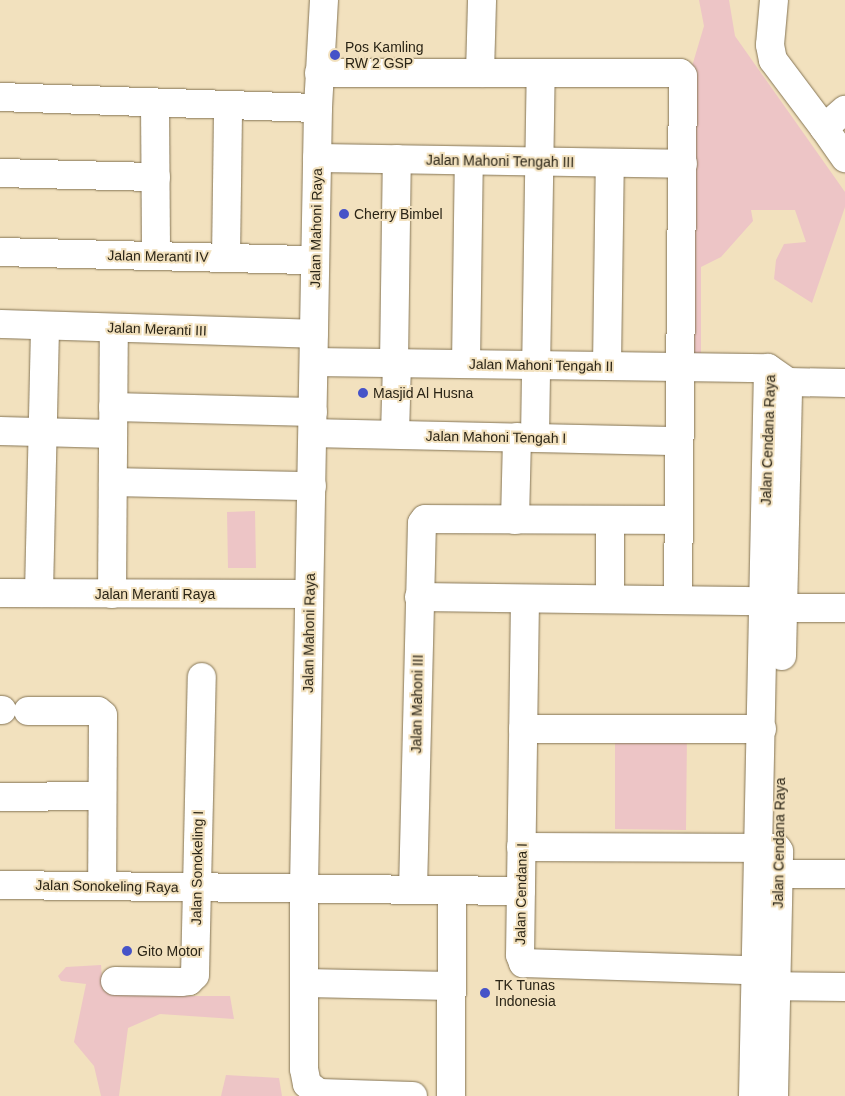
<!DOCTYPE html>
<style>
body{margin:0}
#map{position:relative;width:845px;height:1096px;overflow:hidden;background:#f2e1be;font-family:Helvetica,sans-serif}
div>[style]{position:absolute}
.green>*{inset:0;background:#edc5c6}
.roads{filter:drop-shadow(0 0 1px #857555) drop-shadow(0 0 1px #857555)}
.minor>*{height:28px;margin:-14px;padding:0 14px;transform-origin:14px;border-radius:14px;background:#fff}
.dots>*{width:14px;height:14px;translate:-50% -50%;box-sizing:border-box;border:2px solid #f2e1be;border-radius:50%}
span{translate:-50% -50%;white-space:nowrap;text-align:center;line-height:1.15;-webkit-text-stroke:4px #f2e1be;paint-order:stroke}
.poi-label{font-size:14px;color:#2a2416}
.left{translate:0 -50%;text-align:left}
.street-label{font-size:14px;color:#2a2416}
</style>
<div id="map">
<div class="green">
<div style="clip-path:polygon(699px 0,729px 0,735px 36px,845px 192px,845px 207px,812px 303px,774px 279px,776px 260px,784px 244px,806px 242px,795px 210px,751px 210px,753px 221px,721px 257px,701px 267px,701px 361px,685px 349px,690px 73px,704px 26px)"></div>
<div style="clip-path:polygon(255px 511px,256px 568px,228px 568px,227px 512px)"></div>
<div style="clip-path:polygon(615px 734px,687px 734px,686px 830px,615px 829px)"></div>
<div style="clip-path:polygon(101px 965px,102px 977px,113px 991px,151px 996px,230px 996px,234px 1019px,160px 1014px,128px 1028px,119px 1096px,101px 1096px,94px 1066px,74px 1042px,86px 984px,61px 981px,58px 976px,66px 967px)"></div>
<div style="clip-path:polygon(226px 1075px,279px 1078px,282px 1096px,221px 1096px)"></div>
</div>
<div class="roads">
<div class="minor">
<div style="left:324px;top:0;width:108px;rotate:93.2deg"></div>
<div style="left:318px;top:108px;width:781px;rotate:91.03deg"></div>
<div style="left:304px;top:889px;width:180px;rotate:90deg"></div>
<div style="left:304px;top:1069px;width:15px;rotate:79deg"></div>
<div style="left:307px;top:1084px;width:15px;rotate:37deg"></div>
<div style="left:319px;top:1093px;width:94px;rotate:1.8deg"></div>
<div style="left:774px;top:0;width:45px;rotate:95.1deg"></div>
<div style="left:770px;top:45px;width:15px;rotate:79deg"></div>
<div style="left:773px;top:60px;width:85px;rotate:53.1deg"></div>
<div style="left:824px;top:128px;width:28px;rotate:-41deg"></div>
<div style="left:319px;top:73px;width:361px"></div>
<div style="left:680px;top:73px;width:4px;rotate:45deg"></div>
<div style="left:683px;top:76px;width:524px;rotate:90.55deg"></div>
<div style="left:480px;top:73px;width:73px;rotate:-88.4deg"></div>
<div style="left:0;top:97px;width:318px;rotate:2deg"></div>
<div style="left:155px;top:104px;width:152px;rotate:89.6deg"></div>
<div style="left:824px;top:128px;width:37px;rotate:55deg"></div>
<div style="left:317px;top:158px;width:366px;rotate:0.9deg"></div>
<div style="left:0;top:173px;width:156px;rotate:1.5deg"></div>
<div style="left:0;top:252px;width:315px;rotate:1.5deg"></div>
<div style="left:226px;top:257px;width:151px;rotate:-89.2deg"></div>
<div style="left:0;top:324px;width:314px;rotate:1.8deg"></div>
<div style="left:314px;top:362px;width:454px;rotate:0.8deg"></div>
<div style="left:394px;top:363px;width:204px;rotate:-89.2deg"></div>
<div style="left:466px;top:364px;width:203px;rotate:-89.2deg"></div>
<div style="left:607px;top:366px;width:203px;rotate:-89.2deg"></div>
<div style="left:788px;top:382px;width:57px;rotate:1deg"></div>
<div style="left:113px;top:407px;width:200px;rotate:1.4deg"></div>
<div style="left:0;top:431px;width:113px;rotate:1.5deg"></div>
<div style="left:313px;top:433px;width:366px;rotate:1.3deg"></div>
<div style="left:395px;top:434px;width:71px;rotate:-88.4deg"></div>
<div style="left:535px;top:437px;width:364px;rotate:-89.1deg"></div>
<div style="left:113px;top:482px;width:199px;rotate:1.2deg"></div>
<div style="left:515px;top:520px;width:83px;rotate:-88.6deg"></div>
<div style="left:610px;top:520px;width:79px;rotate:90deg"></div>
<div style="left:0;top:593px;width:309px;rotate:0.2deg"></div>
<div style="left:39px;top:593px;width:267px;rotate:-88.7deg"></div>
<div style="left:112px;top:594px;width:266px;rotate:-89.6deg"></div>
<div style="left:419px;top:597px;width:345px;rotate:0.7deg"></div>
<div style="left:764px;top:601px;width:20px;rotate:20deg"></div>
<div style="left:783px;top:608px;width:62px"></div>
<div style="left:525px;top:599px;width:356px;rotate:90.8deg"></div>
<div style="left:520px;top:955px;width:9px;rotate:69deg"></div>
<div style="left:523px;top:963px;width:252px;rotate:1.8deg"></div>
<div style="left:782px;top:656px;width:274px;rotate:-88.7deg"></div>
<div style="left:0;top:710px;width:2px"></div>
<div style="left:28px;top:711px;width:70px"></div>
<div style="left:98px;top:711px;width:6px;rotate:39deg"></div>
<div style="left:103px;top:715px;width:171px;rotate:90.3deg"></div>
<div style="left:523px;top:729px;width:239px"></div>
<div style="left:0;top:797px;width:102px;rotate:-0.6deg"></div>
<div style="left:521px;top:847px;width:256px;rotate:0.2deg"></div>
<div style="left:759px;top:874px;width:86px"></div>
<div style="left:0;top:885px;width:521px;rotate:0.66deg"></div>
<div style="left:413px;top:890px;width:367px;rotate:-88.6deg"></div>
<div style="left:422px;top:523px;width:5px;rotate:-53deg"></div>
<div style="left:425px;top:519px;width:254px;rotate:0.2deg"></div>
<div style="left:115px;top:981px;width:66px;rotate:0.9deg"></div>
<div style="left:181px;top:982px;width:8px;rotate:-7deg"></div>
<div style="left:189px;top:981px;width:8px;rotate:-45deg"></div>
<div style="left:195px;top:975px;width:298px;rotate:-88.7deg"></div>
<div style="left:305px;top:983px;width:146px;rotate:1.2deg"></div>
<div style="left:758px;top:986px;width:87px;rotate:0.7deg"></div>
<div style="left:451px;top:1096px;width:206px;rotate:-89.7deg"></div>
<div style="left:753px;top:1096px;width:728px;rotate:-88.82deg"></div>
<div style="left:768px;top:368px;width:24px;rotate:35deg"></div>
<div style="left:774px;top:1096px;width:245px;rotate:-88.8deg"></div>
</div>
</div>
<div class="dots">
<div style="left:335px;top:55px;background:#4653c8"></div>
<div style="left:344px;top:214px;background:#4653c8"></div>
<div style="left:363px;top:393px;background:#4653c8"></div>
<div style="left:127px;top:951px;background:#4653c8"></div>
<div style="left:485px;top:993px;background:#4653c8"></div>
</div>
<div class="poi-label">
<span class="left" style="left:345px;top:55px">Pos Kamling<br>RW 2 GSP</span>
<span class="left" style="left:354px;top:214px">Cherry Bimbel</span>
<span class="left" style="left:373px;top:393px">Masjid Al Husna</span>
<span class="left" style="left:137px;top:951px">Gito Motor</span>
<span class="left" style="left:495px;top:993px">TK Tunas<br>Indonesia</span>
</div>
<div class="street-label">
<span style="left:500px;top:161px;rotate:1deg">Jalan Mahoni Tengah III</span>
<span style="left:316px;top:228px;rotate:-89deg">Jalan Mahoni Raya</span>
<span style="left:158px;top:256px;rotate:1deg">Jalan Meranti IV</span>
<span style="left:157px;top:329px;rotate:2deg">Jalan Meranti III</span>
<span style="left:541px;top:365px;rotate:1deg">Jalan Mahoni Tengah II</span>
<span style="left:496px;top:437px;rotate:1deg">Jalan Mahoni Tengah I</span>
<span style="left:768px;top:440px;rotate:-88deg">Jalan Cendana Raya</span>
<span style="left:155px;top:594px">Jalan Meranti Raya</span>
<span style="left:309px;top:633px;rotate:-89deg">Jalan Mahoni Raya</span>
<span style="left:417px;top:704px;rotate:-89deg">Jalan Mahoni III</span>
<span style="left:779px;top:843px;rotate:-89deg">Jalan Cendana Raya</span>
<span style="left:197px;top:868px;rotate:-89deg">Jalan Sonokeling I</span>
<span style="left:107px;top:886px;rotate:1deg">Jalan Sonokeling Raya</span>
<span style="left:521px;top:894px;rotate:-89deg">Jalan Cendana I</span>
</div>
</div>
